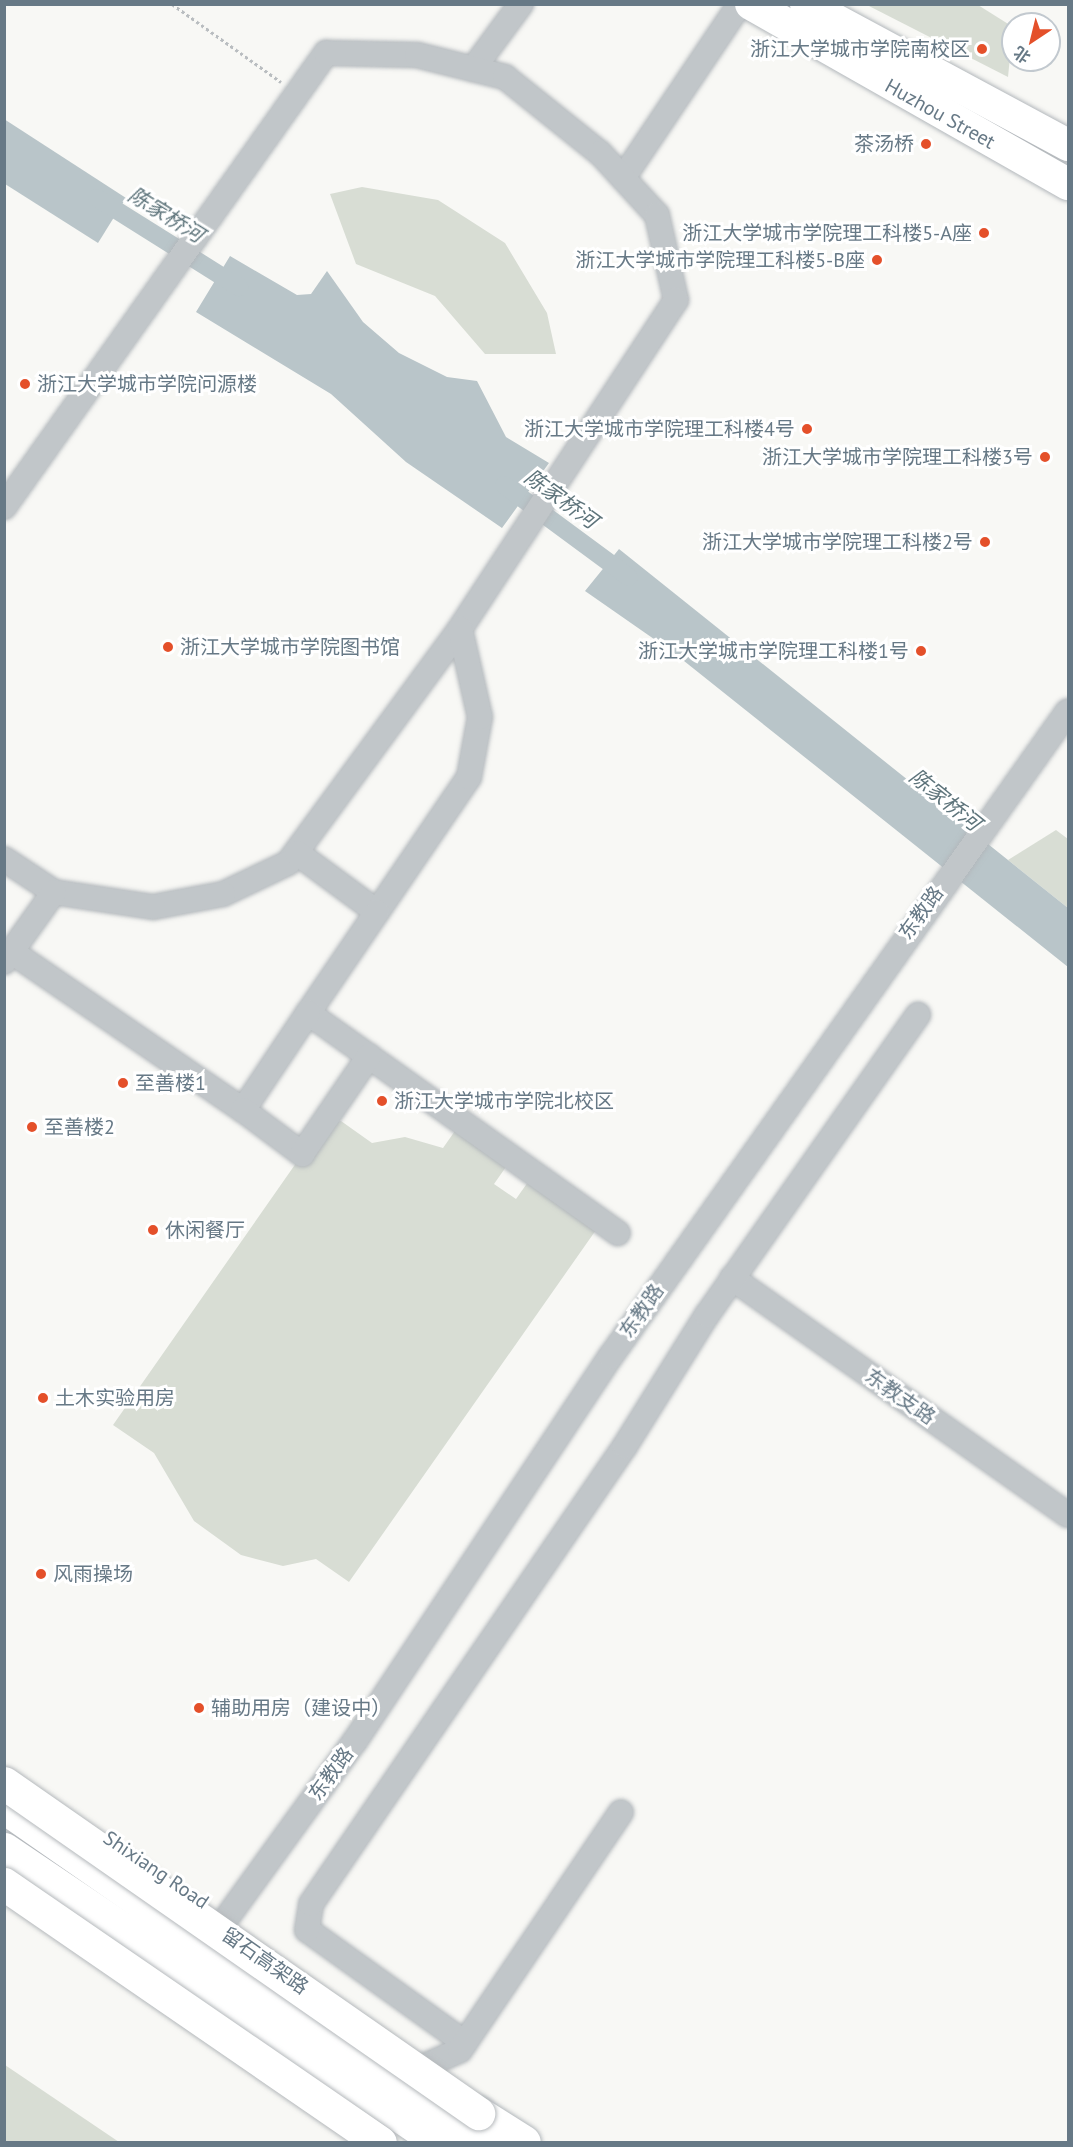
<!DOCTYPE html>
<meta charset="utf-8">
<style>
body{margin:0}
#map{position:relative;width:1073px;height:2147px;overflow:hidden;background:#f8f8f5;font-family:"PT Sans","Noto Sans SC",sans-serif}
div>[style]{position:absolute}
.green>*{inset:0;background:#d8ddd4}
.water>*{inset:0;background:#b9c5c9}
.canal>*{height:18px;margin:-9px;padding:0 9px;transform-origin:9px;border-radius:9px;background:#b9c5c9}
.path>*{height:3px;margin-top:-1.5px;transform-origin:0;background:repeating-linear-gradient(90deg,#b9bdc0 0 3px,transparent 0 6px)}
.roads{filter:drop-shadow(0 0 2px #b3b8bc) drop-shadow(0 0 2px #b3b8bc)}
.minor>*{height:24px;margin:-12px;padding:0 12px;transform-origin:12px;border-radius:12px;background:#c1c6c9}
.major>*{height:32px;margin:-16px;padding:0 16px;transform-origin:16px;border-radius:16px;background:#fff}
.highway>*{height:33px;margin:-16.5px;padding:0 16.5px;transform-origin:16.5px;border-radius:16.5px;background:#fff}
.bridges{filter:drop-shadow(0 0 2px #b5b9bc) drop-shadow(0 0 2px #b5b9bc)}
.highway-bridge>*{height:33px;margin:-16.5px;padding:0 16.5px;transform-origin:16.5px;border-radius:16.5px;background:#fff}
.dots>*{width:16px;height:16px;translate:-50% -50%;box-sizing:border-box;border:3px solid #fff;border-radius:50%}
span{translate:-50% -50%;white-space:nowrap;text-align:center;line-height:1.15;-webkit-text-stroke:6px #fff;paint-order:stroke}
.poi-label{font-size:20px;color:#677986}
.right{translate:-100% -50%;text-align:right}
.left{translate:0 -50%;text-align:left}
.street-label{font-size:20px;color:#677986}
.water-label{font-size:21px;color:#5e747b;font-style:italic}
.frame{position:absolute;inset:0;border:6px solid #677986;pointer-events:none}
.north{position:absolute;left:1001px;top:12px;width:60px;height:60px;box-sizing:border-box;background:#fff;border:2px solid #c2c9cf;border-radius:50%;rotate:215deg;font-size:16px;font-weight:700;line-height:24px;text-align:center;color:#677986}
.north::after{content:'';display:block;margin:auto;width:21px;height:27px;background:#e4502a;clip-path:polygon(50% 0,100% 100%,50% 72%,0 100%)}
</style>
<div id="map">
<div class="green">
<div style="clip-path:polygon(867px 5px,978px 5px,1013px 27px,1008px 77px)"></div>
<div style="clip-path:polygon(362px 187px,438px 200px,505px 243px,547px 313px,556px 354px,485px 354px,435px 296px,356px 264px,330px 194px)"></div>
<div style="clip-path:polygon(1056px 830px,1068px 839px,1068px 908px,1008px 860px)"></div>
<div style="clip-path:polygon(341px 1121px,372px 1143px,405px 1137px,443px 1148px,457px 1128px,508px 1164px,494px 1184px,516px 1199px,528px 1182px,596px 1230px,349px 1582px,316px 1559px,283px 1566px,241px 1555px,194px 1521px,154px 1453px,113px 1425px,322px 1126px)"></div>
<div style="clip-path:polygon(4px 2065px,5px 2065px,119px 2142px,5px 2142px)"></div>
</div>
<div class="water">
<div style="clip-path:polygon(4px 119px,126px 198px,98px 243px,5px 184px)"></div>
<div style="clip-path:polygon(230px 256px,297px 295px,311px 294px,327px 271px,363px 322px,399px 353px,447px 377px,477px 381px,506px 437px,549px 463px,502px 528px,406px 462px,331px 394px,196px 312px)"></div>
<div style="clip-path:polygon(619px 549px,1068px 908px,1068px 967px,674px 653px,585px 591px)"></div>
</div>
<div class="canal">
<div style="left:97px;top:198px;width:168px;rotate:32.1deg"></div>
<div style="left:504px;top:485px;width:155px;rotate:36.4deg"></div>
</div>
<div class="path">
<div style="left:172px;top:4px;width:134px;rotate:35.6deg"></div>
</div>
<div class="roads">
<div class="minor">
<div style="left:473px;top:69px;width:81px;rotate:-53.6deg"></div>
<div style="left:623px;top:178px;width:210px;rotate:-56.1deg"></div>
<div style="left:4px;top:507px;width:557px;rotate:-54.65deg"></div>
<div style="left:326px;top:53px;width:91px;rotate:1.3deg"></div>
<div style="left:417px;top:55px;width:91px;rotate:14deg"></div>
<div style="left:505px;top:77px;width:122px;rotate:38.7deg"></div>
<div style="left:600px;top:153px;width:84px;rotate:47.4deg"></div>
<div style="left:657px;top:215px;width:87px;rotate:77.4deg"></div>
<div style="left:676px;top:300px;width:394px;rotate:123.3deg"></div>
<div style="left:460px;top:629px;width:290px;rotate:126.3deg"></div>
<div style="left:288px;top:863px;width:72px;rotate:154.5deg"></div>
<div style="left:223px;top:894px;width:71px;rotate:169.5deg"></div>
<div style="left:153px;top:907px;width:100px;rotate:-171.4deg"></div>
<div style="left:54px;top:892px;width:60px;rotate:-146.6deg"></div>
<div style="left:297px;top:853px;width:99px;rotate:36.4deg"></div>
<div style="left:377px;top:912px;width:163px;rotate:-55.7deg"></div>
<div style="left:469px;top:777px;width:61px;rotate:-79.6deg"></div>
<div style="left:480px;top:717px;width:90px;rotate:-102.8deg"></div>
<div style="left:377px;top:912px;width:122px;rotate:124.3deg"></div>
<div style="left:308px;top:1013px;width:380px;rotate:35.4deg"></div>
<div style="left:12px;top:952px;width:280px;rotate:34.4deg"></div>
<div style="left:4px;top:962px;width:86px;rotate:-54.5deg"></div>
<div style="left:308px;top:1013px;width:117px;rotate:123.8deg"></div>
<div style="left:243px;top:1110px;width:74px;rotate:36.7deg"></div>
<div style="left:302px;top:1154px;width:119px;rotate:-55.6deg"></div>
<div style="left:732px;top:1278px;width:411px;rotate:35.2deg"></div>
<div style="left:226px;top:1919px;width:220px;rotate:-54.1deg"></div>
<div style="left:355px;top:1741px;width:462px;rotate:-56.4deg"></div>
<div style="left:611px;top:1356px;width:790px;rotate:-54.68deg"></div>
<div style="left:465px;top:2043px;width:194px;rotate:-144.4deg"></div>
<div style="left:307px;top:1930px;width:26px;rotate:-81deg"></div>
<div style="left:311px;top:1904px;width:555px;rotate:-55.57deg"></div>
<div style="left:625px;top:1446px;width:155px;rotate:-58deg"></div>
<div style="left:707px;top:1315px;width:367px;rotate:-54.9deg"></div>
<div style="left:427px;top:2065px;width:36px;rotate:-24deg"></div>
<div style="left:460px;top:2050px;width:287px;rotate:-55.9deg"></div>
</div>
<div class="major">
<div style="left:751px;top:4px;width:365px;rotate:29.6deg"></div>
<div style="left:806px;top:4px;width:298px;rotate:28.3deg"></div>
</div>
<div class="highway">
<div style="left:4px;top:1807px;width:586px;rotate:34.86deg"></div>
<div style="left:4px;top:1849px;width:524px;rotate:33.96deg"></div>
<div style="left:478px;top:2113px;width:54px;rotate:32.2deg"></div>
</div>
</div>
<div class="bridges">
<div class="highway-bridge">
<div style="left:4px;top:1783px;width:578px;rotate:34.85deg"></div>
<div style="left:4px;top:1884px;width:456px;rotate:34.5deg"></div>
</div>
</div>
<div class="dots">
<div style="left:982px;top:49px;background:#e4502a"></div>
<div style="left:926px;top:144px;background:#e4502a"></div>
<div style="left:984px;top:233px;background:#e4502a"></div>
<div style="left:877px;top:260px;background:#e4502a"></div>
<div style="left:25px;top:384px;background:#e4502a"></div>
<div style="left:807px;top:429px;background:#e4502a"></div>
<div style="left:1045px;top:457px;background:#e4502a"></div>
<div style="left:985px;top:542px;background:#e4502a"></div>
<div style="left:168px;top:647px;background:#e4502a"></div>
<div style="left:921px;top:651px;background:#e4502a"></div>
<div style="left:123px;top:1083px;background:#e4502a"></div>
<div style="left:382px;top:1101px;background:#e4502a"></div>
<div style="left:32px;top:1127px;background:#e4502a"></div>
<div style="left:153px;top:1230px;background:#e4502a"></div>
<div style="left:43px;top:1398px;background:#e4502a"></div>
<div style="left:41px;top:1574px;background:#e4502a"></div>
<div style="left:199px;top:1708px;background:#e4502a"></div>
</div>
<div class="poi-label">
<span class="right" style="left:970px;top:49px">浙江大学城市学院南校区</span>
<span class="right" style="left:914px;top:144px">茶汤桥</span>
<span class="right" style="left:972px;top:233px">浙江大学城市学院理工科楼5-A座</span>
<span class="right" style="left:865px;top:260px">浙江大学城市学院理工科楼5-B座</span>
<span class="left" style="left:37px;top:384px">浙江大学城市学院问源楼</span>
<span class="right" style="left:795px;top:429px">浙江大学城市学院理工科楼4号</span>
<span class="right" style="left:1033px;top:457px">浙江大学城市学院理工科楼3号</span>
<span class="right" style="left:973px;top:542px">浙江大学城市学院理工科楼2号</span>
<span class="left" style="left:180px;top:647px">浙江大学城市学院图书馆</span>
<span class="right" style="left:909px;top:651px">浙江大学城市学院理工科楼1号</span>
<span class="left" style="left:135px;top:1083px">至善楼1</span>
<span class="left" style="left:394px;top:1101px">浙江大学城市学院北校区</span>
<span class="left" style="left:44px;top:1127px">至善楼2</span>
<span class="left" style="left:165px;top:1230px">休闲餐厅</span>
<span class="left" style="left:55px;top:1398px">土木实验用房</span>
<span class="left" style="left:53px;top:1574px">风雨操场</span>
<span class="left" style="left:211px;top:1708px">辅助用房（建设中）</span>
</div>
<div class="street-label">
<span style="left:940px;top:114px;rotate:29deg">Huzhou Street</span>
<span style="left:921px;top:913px;rotate:-54deg">东教路</span>
<span style="left:642px;top:1311px;rotate:-55deg">东教路</span>
<span style="left:900px;top:1397px;rotate:35deg">东教支路</span>
<span style="left:331px;top:1774px;rotate:-54deg">东教路</span>
<span style="left:156px;top:1870px;rotate:34deg">Shixiang Road</span>
<span style="left:265px;top:1961px;rotate:35deg">留石高架路</span>
</div>
<div class="water-label">
<span style="left:166px;top:215px;rotate:32deg">陈家桥河</span>
<span style="left:561px;top:499px;rotate:36deg">陈家桥河</span>
<span style="left:945px;top:800px;rotate:39deg">陈家桥河</span>
</div>
<div class="frame"></div>
<div class="north">北</div>
</div>
